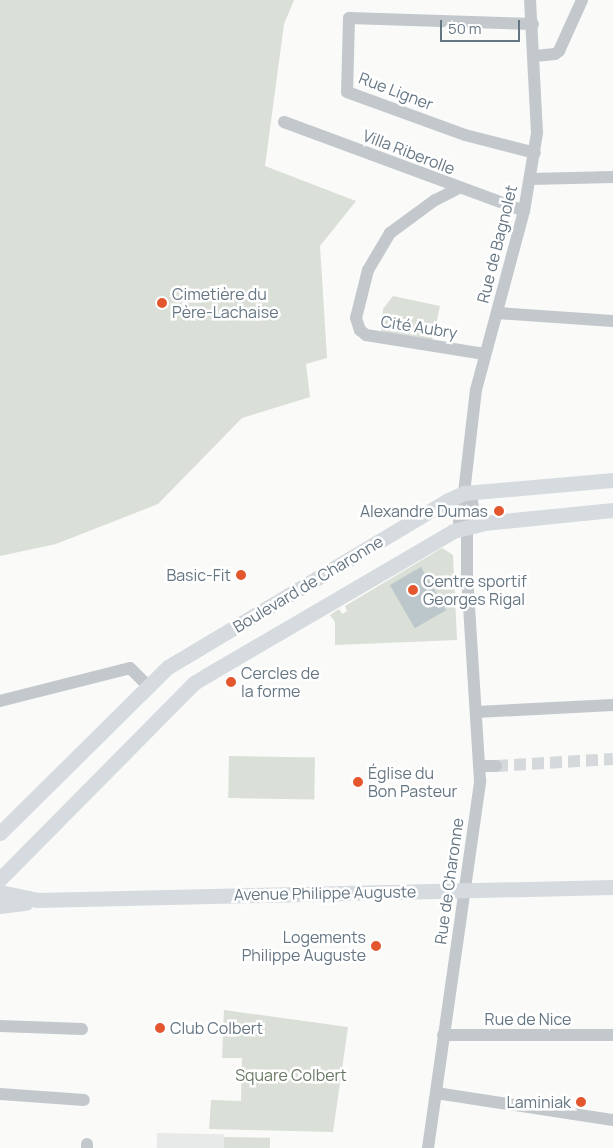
<!DOCTYPE html>
<html>
<head>
<meta charset="utf-8">
<style>
	body { margin:0 }
	#map { position:relative; width:613px; height:1148px; overflow:hidden; background:#fafaf8; font-family:Manrope,sans-serif }
	div>[style] { position:absolute }
	.built>* { inset:0; background:#e8e9e9; transform-origin:0 0 }
	.green>* { inset:0; background:#dadfd7; transform-origin:0 0 }
	.water>* { inset:0; background:#bbc7cb; transform-origin:0 0 }
	.minor-tunnel>* { height:12px; margin-top:-6px; transform-origin:0; background:repeating-linear-gradient(90deg,#d5d9db 0 12px,transparent 0 18px) }
	.minor>* { height:12px; margin:-6px; padding:0 6px; transform-origin:6px; border-radius:6px; background:#c3c8cc }
	.major>* { height:15px; margin:-7.5px; padding:0 7.5px; transform-origin:7.5px; border-radius:7.5px; background:#d6dbdf }
	.dots>* { width:14px; height:14px; translate:-50% -50%; box-sizing:border-box; border:2px solid #fff; border-radius:50% }
	span { translate:-50% -50%; white-space:nowrap; text-align:center; line-height:1.15; -webkit-text-stroke:5px #fff; paint-order:stroke }
	.street-label { font-size:16px; color:#657683 }
	.poi-label { font-size:16px; color:#657683 }
	.left { translate:0 -50%; text-align:left }
	.right { translate:-100% -50%; text-align:right }
	.park-label { font-size:16px; color:#687a64 }
	.scale { position:absolute; left:440px; top:20px; width:80px; height:22px; box-sizing:border-box; border:2px solid #657683; border-top:0; padding-left:6px; font-size:15px; line-height:18px; white-space:nowrap; color:#657683; -webkit-text-stroke:4px #fff; paint-order:stroke }
</style>
</head>
<body>
<div id="map">
	<div class="built">
		<div style="left:157px;top:1133px;width:67px;height:15px;rotate:1deg"></div>
	</div>
	<div class="green">
		<div style="clip-path:polygon(0 0,294px 0,284px 24px,265px 166px,356px 201px,320px 246px,327px 358px,306px 364px,310px 397px,242px 418px,158px 504px,56px 544px,0 556px)"></div>
		<div style="clip-path:polygon(393px 296px,440px 306px,432px 342px,381px 334px,383px 309px)"></div>
		<div style="clip-path:polygon(442px 548px,453px 555px,457px 640px,335px 645px,335px 622px,330px 615px,339px 609px,342px 614px,347px 611px,345px 606px)"></div>
		<div style="left:229px;top:756px;width:86px;height:42px;rotate:1deg"></div>
		<div style="clip-path:polygon(224px 1010px,348px 1027px,333px 1132px,209px 1129px,211px 1100px,241px 1101px,242px 1058px,222px 1058px)"></div>
		<div style="left:224px;top:1137px;width:46px;height:11px;rotate:1deg"></div>
	</div>
	<div class="water">
		<div style="left:421px;top:567px;width:50px;height:36px;rotate:60deg"></div>
	</div>
	<div class="minor-tunnel">
		<div style="left:496px;top:766px;width:117px;rotate:-3.4deg"></div>
	</div>
	<div class="minor">
		<div style="left:533px;top:24px;width:184px;rotate:-178.1deg"></div>
		<div style="left:349px;top:18px;width:74px;rotate:91.5deg"></div>
		<div style="left:347px;top:92px;width:126px;rotate:20deg"></div>
		<div style="left:465px;top:135px;width:72px;rotate:14.4deg"></div>
		<div style="left:535px;top:56px;width:20px;rotate:-6deg"></div>
		<div style="left:555px;top:54px;width:5px;rotate:-37deg"></div>
		<div style="left:559px;top:51px;width:56px;rotate:-65.7deg"></div>
		<div style="left:284px;top:122px;width:256px;rotate:20.3deg"></div>
		<div style="left:530px;top:179px;width:83px;rotate:-1.4deg"></div>
		<div style="left:459px;top:188px;width:27px;rotate:153deg"></div>
		<div style="left:435px;top:200px;width:56px;rotate:143.7deg"></div>
		<div style="left:390px;top:233px;width:43px;rotate:120.7deg"></div>
		<div style="left:368px;top:270px;width:49px;rotate:104deg"></div>
		<div style="left:356px;top:318px;width:13px;rotate:72deg"></div>
		<div style="left:360px;top:330px;width:8px;rotate:40deg"></div>
		<div style="left:366px;top:335px;width:120px;rotate:9.1deg"></div>
		<div style="left:497px;top:313px;width:116px;rotate:3.9deg"></div>
		<div style="left:467px;top:527px;width:9px;rotate:-148deg"></div>
		<div style="left:459px;top:522px;width:20px;rotate:-87deg"></div>
		<div style="left:460px;top:502px;width:10px;rotate:-66deg"></div>
		<div style="left:464px;top:493px;width:104px;rotate:-83.4deg"></div>
		<div style="left:476px;top:390px;width:185px;rotate:-75deg"></div>
		<div style="left:524px;top:211px;width:79px;rotate:-80.5deg"></div>
		<div style="left:537px;top:133px;width:133px;rotate:-93deg"></div>
		<div style="left:0;top:701px;width:134px;rotate:-14.2deg"></div>
		<div style="left:130px;top:668px;width:27px;rotate:45deg"></div>
		<div style="left:476px;top:712px;width:137px;rotate:-2.9deg"></div>
		<div style="left:479px;top:766px;width:17px"></div>
		<div style="left:0;top:1026px;width:82px;rotate:2.1deg"></div>
		<div style="left:443px;top:1035px;width:170px"></div>
		<div style="left:436px;top:1093px;width:179px;rotate:8.7deg"></div>
		<div style="left:0;top:1094px;width:84px;rotate:4.1deg"></div>
		<div style="left:87px;top:1148px;width:4px;rotate:-90deg"></div>
		<div style="left:428px;top:1148px;width:371px;rotate:-81.9deg"></div>
		<div style="left:480px;top:781px;width:205px;rotate:-93.6deg"></div>
		<div style="left:467px;top:576px;width:49px;rotate:-90deg"></div>
		<div style="left:467px;top:527px;width:10px;rotate:-53deg"></div>
		<div style="left:473px;top:519px;width:11px;rotate:-90deg"></div>
		<div style="left:473px;top:508px;width:7px;rotate:-98deg"></div>
		<div style="left:472px;top:501px;width:11px;rotate:-135deg"></div>
	</div>
	<div class="major">
		<div style="left:0;top:833px;width:236px;rotate:-44.7deg"></div>
		<div style="left:168px;top:667px;width:324px;rotate:-30.8deg"></div>
		<div style="left:446px;top:501px;width:20px;rotate:-24deg"></div>
		<div style="left:464px;top:493px;width:150px;rotate:-5deg"></div>
		<div style="left:0;top:879px;width:276px;rotate:-45.3deg"></div>
		<div style="left:194px;top:683px;width:15px;rotate:-32deg"></div>
		<div style="left:207px;top:675px;width:285px;rotate:-30.3deg"></div>
		<div style="left:453px;top:531px;width:32px;rotate:-14deg"></div>
		<div style="left:484px;top:523px;width:130px;rotate:-5.8deg"></div>
		<div style="left:0;top:892px;width:38px;rotate:12deg"></div>
		<div style="left:37px;top:900px;width:576px;rotate:-1.29deg"></div>
		<div style="left:0;top:906px;width:26px;rotate:-7deg"></div>
	</div>
	<div class="dots">
		<div style="left:162px;top:303px;background:#e4572e"></div>
		<div style="left:499px;top:511px;background:#e4572e"></div>
		<div style="left:241px;top:575px;background:#e4572e"></div>
		<div style="left:413px;top:590px;background:#e4572e"></div>
		<div style="left:231px;top:682px;background:#e4572e"></div>
		<div style="left:358px;top:782px;background:#e4572e"></div>
		<div style="left:376px;top:946px;background:#e4572e"></div>
		<div style="left:160px;top:1028px;background:#e4572e"></div>
		<div style="left:581px;top:1102px;background:#e4572e"></div>
	</div>
	<div class="street-label">
		<span style="left:396px;top:91px;rotate:21deg">Rue Ligner</span>
		<span style="left:409px;top:152px;rotate:21deg">Villa Riberolle</span>
		<span style="left:497px;top:244px;rotate:-76deg">Rue de Bagnolet</span>
		<span style="left:419px;top:327px;rotate:9deg">Cité Aubry</span>
		<span style="left:308px;top:584px;rotate:-31deg">Boulevard de Charonne</span>
		<span style="left:449px;top:881px;rotate:-82deg">Rue de Charonne</span>
		<span style="left:325px;top:893px;rotate:-1deg">Avenue Philippe Auguste</span>
		<span style="left:528px;top:1019px">Rue de Nice</span>
	</div>
	<div class="poi-label">
		<span class="left" style="left:172px;top:303px">Cimetière du<br>Père-Lachaise</span>
		<span class="right" style="left:488px;top:511px">Alexandre Dumas</span>
		<span class="right" style="left:231px;top:575px">Basic-Fit</span>
		<span class="left" style="left:423px;top:590px">Centre sportif<br>Georges Rigal</span>
		<span class="left" style="left:241px;top:682px">Cercles de<br>la forme</span>
		<span class="left" style="left:368px;top:782px">Église du<br>Bon Pasteur</span>
		<span class="right" style="left:366px;top:946px">Logements<br>Philippe Auguste</span>
		<span class="left" style="left:170px;top:1028px">Club Colbert</span>
		<span class="right" style="left:571px;top:1102px">Laminiak</span>
	</div>
	<div class="park-label">
		<span style="left:291px;top:1075px">Square Colbert</span>
	</div>
	<div class="scale">50 m</div>
</div>
</body>
</html>
